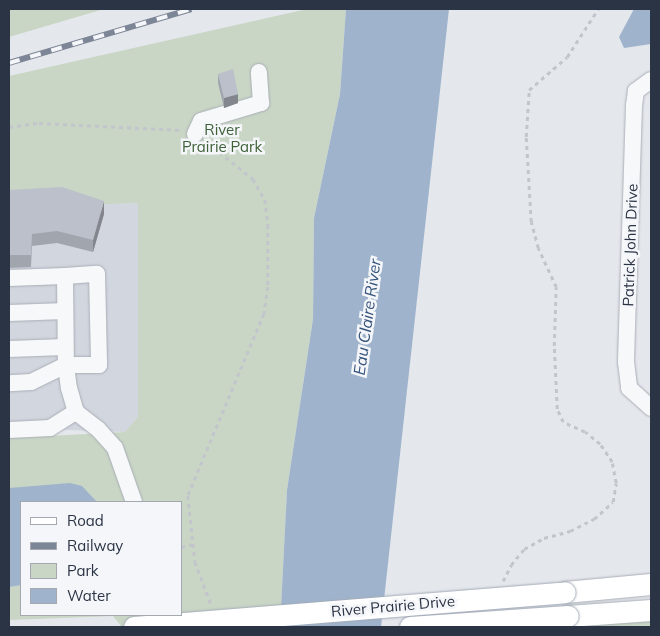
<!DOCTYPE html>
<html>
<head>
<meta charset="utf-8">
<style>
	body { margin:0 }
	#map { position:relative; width:660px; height:636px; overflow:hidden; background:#e4e7ec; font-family:Mulish,sans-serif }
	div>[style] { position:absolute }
	.built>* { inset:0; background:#d2d6de }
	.green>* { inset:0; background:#c9d6c5 }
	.water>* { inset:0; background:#9fb4cc }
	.path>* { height:2.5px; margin-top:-1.25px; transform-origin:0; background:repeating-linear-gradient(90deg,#c2c5cb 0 4px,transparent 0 8px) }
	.roads { filter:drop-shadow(0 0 1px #a9aeb7) drop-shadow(0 0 1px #a9aeb7) }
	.minor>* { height:16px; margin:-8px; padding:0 8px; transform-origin:8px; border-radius:8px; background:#f7f8fa }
	.major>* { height:21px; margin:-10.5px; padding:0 10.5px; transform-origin:10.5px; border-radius:10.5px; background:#fff }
	.rail>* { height:5.5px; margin-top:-2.75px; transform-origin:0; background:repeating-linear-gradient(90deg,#f4f6f9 0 11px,#7d8696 0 22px); box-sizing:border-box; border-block:1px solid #7d8696 }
	.bridges { filter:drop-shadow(0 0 1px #a3abb8) drop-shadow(0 0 1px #a3abb8) }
	.major-bridge>* { height:21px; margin:-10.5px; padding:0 10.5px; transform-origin:10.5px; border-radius:10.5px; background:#fff }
	.wall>* { inset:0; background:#a1a5ae }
	.shaded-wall>* { inset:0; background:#83868d }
	.building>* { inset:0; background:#bbc0ca }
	span { translate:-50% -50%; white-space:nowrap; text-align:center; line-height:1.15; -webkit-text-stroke:5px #f4f6f9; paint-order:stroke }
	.park-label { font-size:15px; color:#3f6138 }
	.street-label { font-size:15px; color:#2b3445 }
	.water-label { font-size:16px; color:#34527a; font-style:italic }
	.frame { position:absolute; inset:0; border:10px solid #2b3445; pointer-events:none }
	.legend { position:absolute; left:20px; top:501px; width:162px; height:115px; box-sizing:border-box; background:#f4f6f9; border:1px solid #a4a8b1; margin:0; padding:6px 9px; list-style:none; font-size:15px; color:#2b3445 }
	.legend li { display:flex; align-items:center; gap:10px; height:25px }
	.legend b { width:25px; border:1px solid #a4a8b1 }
</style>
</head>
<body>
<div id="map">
	<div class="built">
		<div style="clip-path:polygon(138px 203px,138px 417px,125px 432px,9px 428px,9px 208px)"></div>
	</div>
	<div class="green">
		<div style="clip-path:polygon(9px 9px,104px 9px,9px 37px)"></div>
		<div style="clip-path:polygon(evenodd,307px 9px,346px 9px,340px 94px,314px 218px,313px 319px,287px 490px,280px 627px,122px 627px,113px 616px,9px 620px,9px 438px,125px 432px,138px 417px,138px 203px,9px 208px,9px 76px,307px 9px,21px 502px,181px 502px,181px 615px,21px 615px,21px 502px)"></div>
		<div style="clip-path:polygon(651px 615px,651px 627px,436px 627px)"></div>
	</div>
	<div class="water">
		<div style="clip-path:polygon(346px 9px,449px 9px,381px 627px,280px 627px,287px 490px,313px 319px,314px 218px,340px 94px)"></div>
		<div style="clip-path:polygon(634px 9px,651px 9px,651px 44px,624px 48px,619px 37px)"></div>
		<div style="clip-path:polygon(70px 483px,82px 486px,97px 502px,21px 502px,21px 585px,9px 587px,9px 488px)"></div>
	</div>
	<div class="path">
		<div style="left:9px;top:127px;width:30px;rotate:-8deg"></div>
		<div style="left:39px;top:123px;width:143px;rotate:2.8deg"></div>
		<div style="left:207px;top:142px;width:59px;rotate:38.8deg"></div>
		<div style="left:253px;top:179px;width:24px;rotate:60deg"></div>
		<div style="left:265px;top:200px;width:25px;rotate:83deg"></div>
		<div style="left:268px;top:225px;width:62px;rotate:90deg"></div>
		<div style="left:268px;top:287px;width:27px;rotate:98deg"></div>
		<div style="left:264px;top:314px;width:197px;rotate:112.7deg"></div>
		<div style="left:188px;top:496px;width:66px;rotate:83.9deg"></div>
		<div style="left:195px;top:562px;width:45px;rotate:69.1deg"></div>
		<div style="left:181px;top:547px;width:13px;rotate:-13deg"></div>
		<div style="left:503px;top:581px;width:18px;rotate:-63deg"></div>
		<div style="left:511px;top:565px;width:21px;rotate:-51deg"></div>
		<div style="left:524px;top:549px;width:23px;rotate:-29deg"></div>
		<div style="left:544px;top:538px;width:27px;rotate:-15deg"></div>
		<div style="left:570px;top:531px;width:27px;rotate:-27deg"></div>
		<div style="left:594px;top:519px;width:25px;rotate:-42deg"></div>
		<div style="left:613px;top:502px;width:19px;rotate:-81deg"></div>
		<div style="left:616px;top:483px;width:21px;rotate:-101deg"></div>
		<div style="left:612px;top:462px;width:22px;rotate:-124deg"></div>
		<div style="left:600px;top:444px;width:19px;rotate:-141deg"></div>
		<div style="left:585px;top:432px;width:24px;rotate:-156deg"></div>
		<div style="left:563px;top:422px;width:14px;rotate:-115deg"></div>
		<div style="left:557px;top:409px;width:63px;rotate:-92.7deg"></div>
		<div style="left:554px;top:346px;width:59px;rotate:-88.1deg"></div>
		<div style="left:556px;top:287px;width:43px;rotate:-114.8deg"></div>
		<div style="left:538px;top:248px;width:27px;rotate:-105deg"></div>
		<div style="left:531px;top:222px;width:85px;rotate:-93.4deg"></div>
		<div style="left:526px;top:137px;width:47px;rotate:-86.3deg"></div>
		<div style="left:529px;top:90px;width:50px;rotate:-41deg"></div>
		<div style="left:567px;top:57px;width:57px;rotate:-57.1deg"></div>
	</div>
	<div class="roads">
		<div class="minor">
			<div style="left:651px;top:80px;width:19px;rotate:144deg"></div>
			<div style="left:636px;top:91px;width:14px;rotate:98deg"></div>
			<div style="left:634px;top:105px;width:257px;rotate:91.8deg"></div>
			<div style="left:626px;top:362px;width:26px;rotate:83deg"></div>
			<div style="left:629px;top:388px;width:30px;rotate:42deg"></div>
			<div style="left:195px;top:134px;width:14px;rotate:-65deg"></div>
			<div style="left:201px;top:121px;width:63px;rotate:-16.7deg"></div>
			<div style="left:261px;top:103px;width:31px;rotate:-94deg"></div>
			<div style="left:65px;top:276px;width:32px;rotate:-4deg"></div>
			<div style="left:97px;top:274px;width:91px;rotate:88.7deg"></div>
			<div style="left:99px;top:365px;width:33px;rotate:180deg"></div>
			<div style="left:66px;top:365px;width:23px;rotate:83deg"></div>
			<div style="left:69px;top:388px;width:25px;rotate:74deg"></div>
			<div style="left:76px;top:412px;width:28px;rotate:38deg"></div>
			<div style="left:98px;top:429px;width:25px;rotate:48deg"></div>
			<div style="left:115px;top:448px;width:57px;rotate:70.6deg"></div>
			<div style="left:9px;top:278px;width:56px;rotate:-2deg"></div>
			<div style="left:65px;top:276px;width:89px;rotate:89.4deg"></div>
			<div style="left:66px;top:365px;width:39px;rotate:154deg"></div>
			<div style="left:31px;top:382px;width:22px;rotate:177deg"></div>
			<div style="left:9px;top:313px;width:56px;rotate:-2deg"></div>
			<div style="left:9px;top:349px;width:56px;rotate:-2deg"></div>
			<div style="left:9px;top:430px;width:41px;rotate:-2.8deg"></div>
			<div style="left:50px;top:428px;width:31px;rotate:-32deg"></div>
		</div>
		<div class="major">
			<div style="left:565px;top:592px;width:86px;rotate:-5.3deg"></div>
			<div style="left:568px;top:616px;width:83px;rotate:-4.1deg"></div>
		</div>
	</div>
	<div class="rail">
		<div style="left:9px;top:63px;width:190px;rotate:-16.5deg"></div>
	</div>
	<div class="bridges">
		<div class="major-bridge">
			<div style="left:134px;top:627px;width:432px;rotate:-4.6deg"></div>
			<div style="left:410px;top:627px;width:158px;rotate:-4deg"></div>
		</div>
	</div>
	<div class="wall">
		<div style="clip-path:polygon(218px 74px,238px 103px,224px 108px,218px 83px)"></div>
		<div style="clip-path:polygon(9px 190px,104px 214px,93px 252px,57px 243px,32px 246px,31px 267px,9px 268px)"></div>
	</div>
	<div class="shaded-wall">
		<div style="clip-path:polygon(238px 94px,238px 103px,224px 108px,224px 98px)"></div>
		<div style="clip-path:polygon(104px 201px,104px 214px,93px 252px,93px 240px)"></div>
	</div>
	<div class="building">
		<div style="clip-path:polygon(233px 69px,238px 94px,224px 98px,218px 74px)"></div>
		<div style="clip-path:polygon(62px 187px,104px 201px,93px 240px,57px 231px,32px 234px,31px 255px,9px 255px,9px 190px)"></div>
	</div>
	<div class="park-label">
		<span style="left:222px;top:138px">River<br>Prairie Park</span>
	</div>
	<div class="street-label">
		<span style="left:630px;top:245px;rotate:-88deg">Patrick John Drive</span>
		<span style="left:393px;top:606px;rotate:-5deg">River Prairie Drive</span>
	</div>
	<div class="water-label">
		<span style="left:367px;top:317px;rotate:-82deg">Eau Claire River</span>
	</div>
	<div class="frame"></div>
	<ul class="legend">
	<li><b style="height:6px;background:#fff"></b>Road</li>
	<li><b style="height:6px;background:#7d8696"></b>Railway</li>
	<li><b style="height:14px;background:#c9d6c5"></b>Park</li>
	<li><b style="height:14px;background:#9fb4cc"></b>Water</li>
	</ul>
</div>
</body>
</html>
